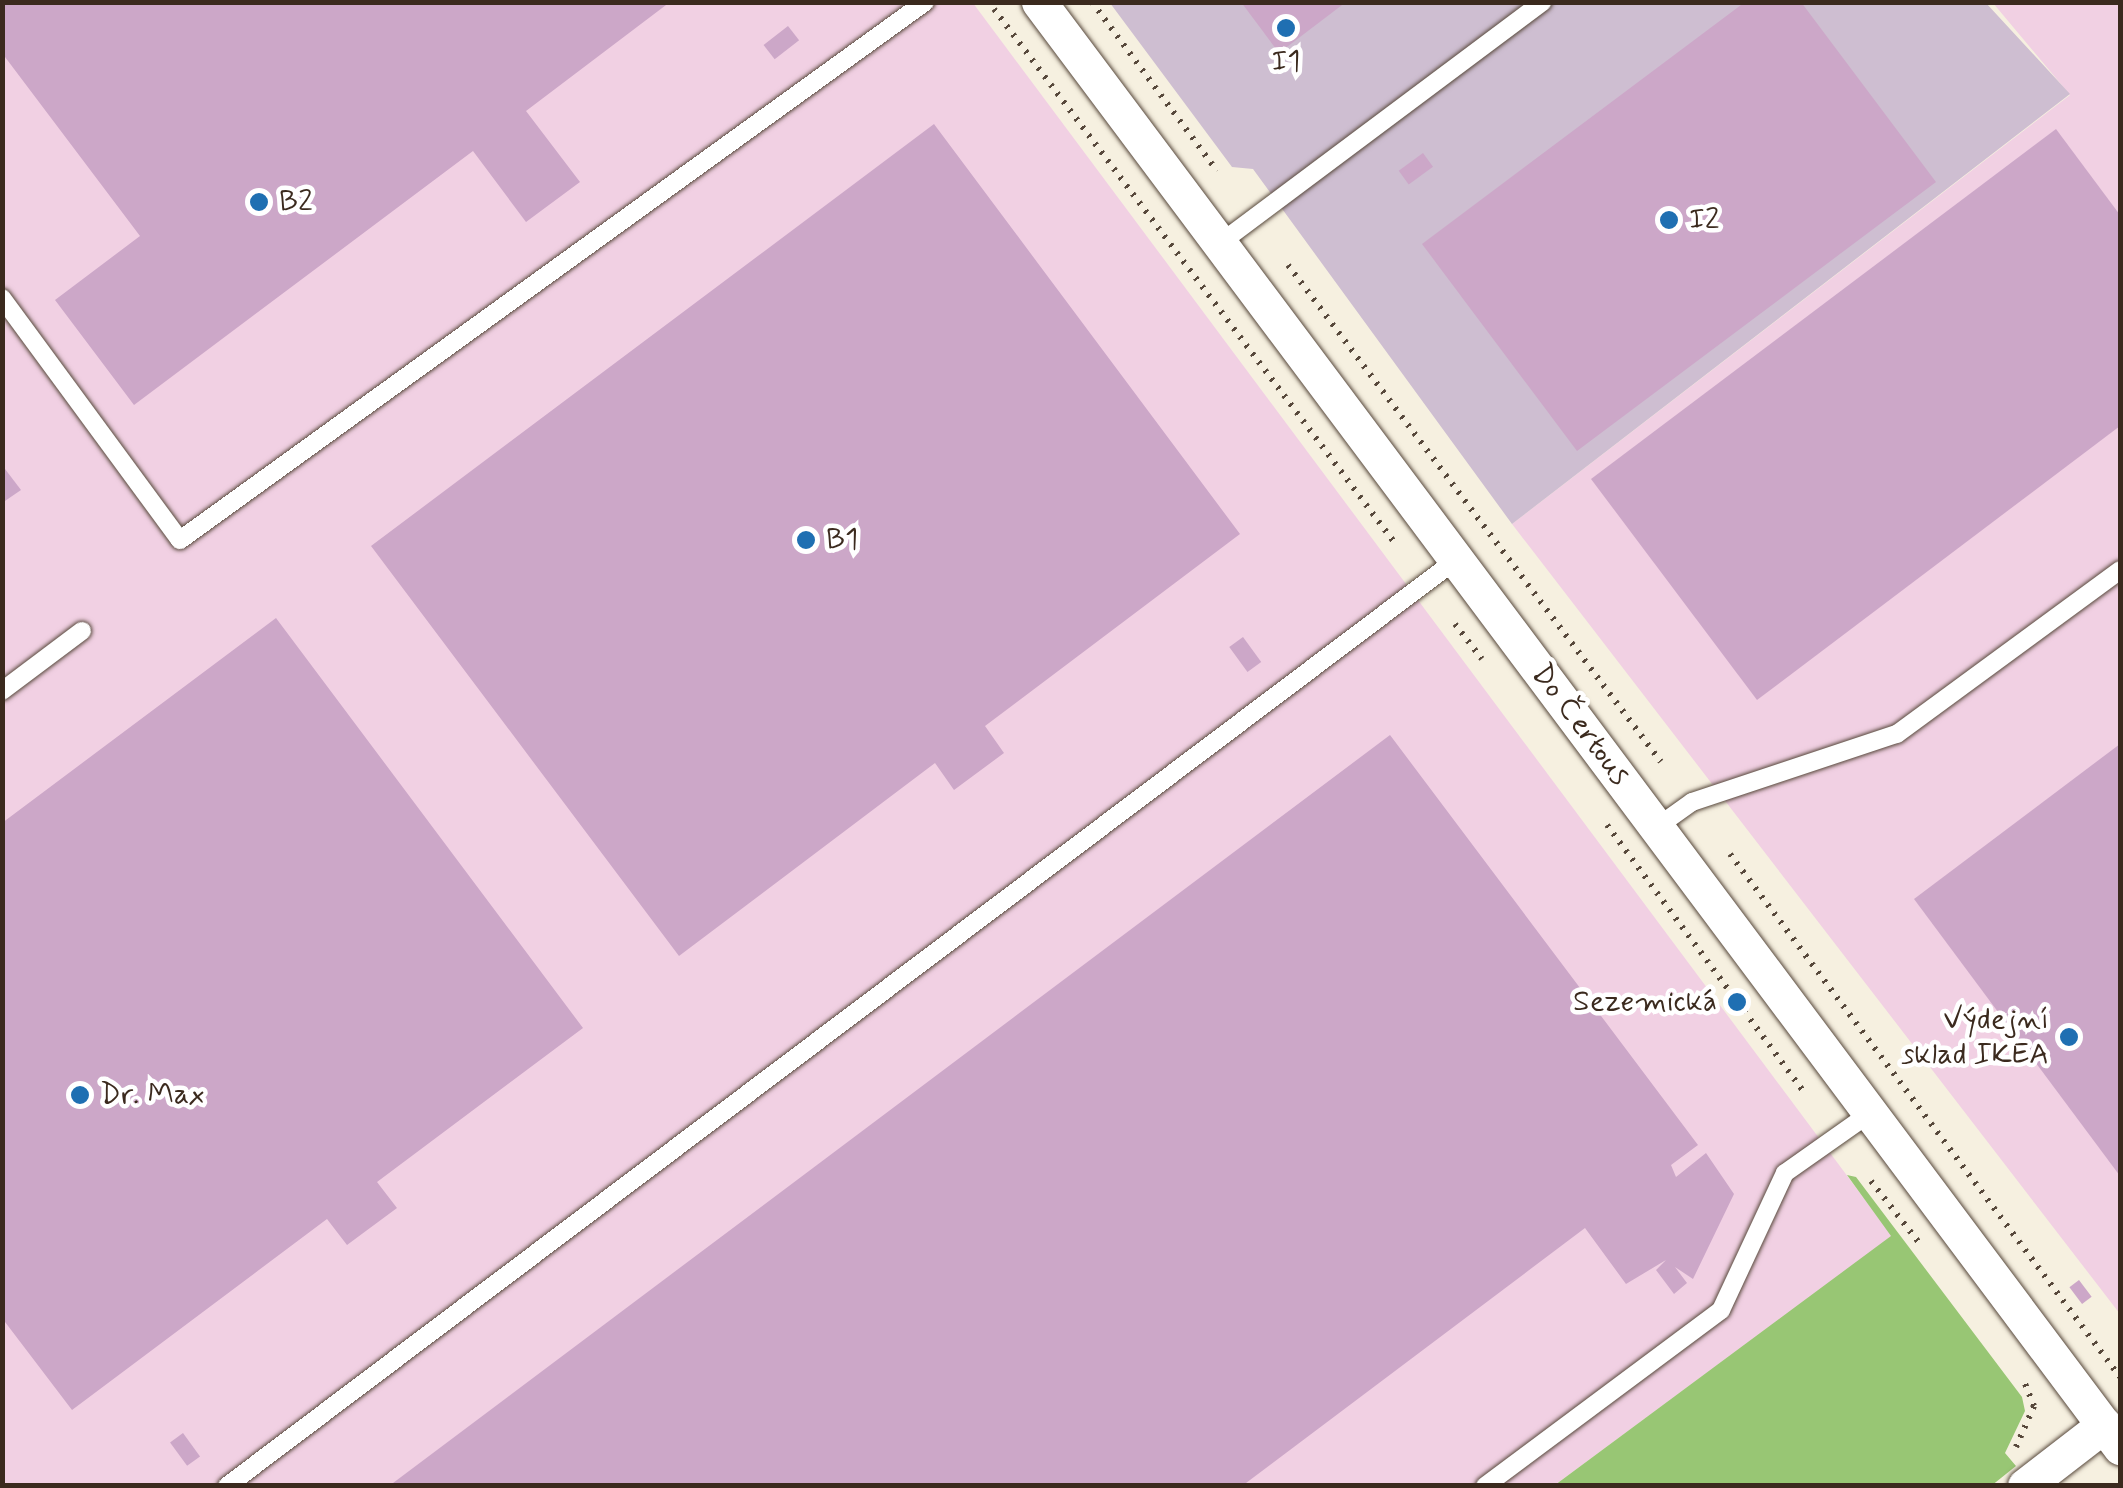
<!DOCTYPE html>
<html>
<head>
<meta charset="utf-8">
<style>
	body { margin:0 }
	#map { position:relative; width:2123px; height:1488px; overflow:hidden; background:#f6f0e0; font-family:Mynerve,sans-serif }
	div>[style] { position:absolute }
	.built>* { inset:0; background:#f1d0e3 }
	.industrial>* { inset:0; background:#cebed1 }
	.green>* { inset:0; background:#98c674 }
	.building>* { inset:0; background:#cca7c8; transform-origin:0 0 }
	.path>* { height:6px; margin-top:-3px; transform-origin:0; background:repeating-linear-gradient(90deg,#57483b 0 2.5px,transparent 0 10.5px) }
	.roads { filter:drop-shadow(0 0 2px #57483b) drop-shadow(0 0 2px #57483b) }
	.lane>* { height:18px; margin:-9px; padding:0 9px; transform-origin:9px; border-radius:9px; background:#fff }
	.street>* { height:35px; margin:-17.5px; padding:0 17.5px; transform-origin:17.5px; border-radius:17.5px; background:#fff }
	.dots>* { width:28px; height:28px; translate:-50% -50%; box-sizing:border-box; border:5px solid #fff; border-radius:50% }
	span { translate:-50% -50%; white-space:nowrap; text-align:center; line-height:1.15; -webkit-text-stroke:9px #fff; paint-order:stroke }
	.poi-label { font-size:30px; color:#3b2a1e }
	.left { translate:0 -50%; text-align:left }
	.right { translate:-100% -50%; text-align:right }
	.street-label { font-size:30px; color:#3b2a1e }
	.frame { position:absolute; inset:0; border:5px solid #3b2a1e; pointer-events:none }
</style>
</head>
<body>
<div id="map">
	<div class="built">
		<div style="clip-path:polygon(3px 3px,973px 3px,1892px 1236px,1555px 1485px,3px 1486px)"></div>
		<div style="clip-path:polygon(1993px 3px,2120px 3px,2120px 1314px,1512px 524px,2070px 95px)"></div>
	</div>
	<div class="industrial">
		<div style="clip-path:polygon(1110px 3px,1986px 3px,2070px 94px,1512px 524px,1253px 169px,1232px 167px)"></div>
	</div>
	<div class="green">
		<div style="clip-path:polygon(1847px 1175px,1856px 1177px,2022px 1397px,2025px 1411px,2005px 1453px,2016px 1466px,1991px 1486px,1555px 1485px,1891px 1236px)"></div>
	</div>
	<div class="building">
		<div style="clip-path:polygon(2px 2px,670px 2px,526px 111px,580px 182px,526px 222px,473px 151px,134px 405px,55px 300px,140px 236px,2px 53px)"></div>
		<div style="clip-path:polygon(1241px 2px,1346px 2px,1279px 53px)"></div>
		<div style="clip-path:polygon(1745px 2px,1801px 2px,1936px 182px,1577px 451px,1422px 244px)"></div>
		<div style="left:788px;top:26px;width:18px;height:31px;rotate:52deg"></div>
		<div style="clip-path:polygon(934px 124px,1240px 534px,985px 726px,1004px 753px,954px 790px,935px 763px,679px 956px,371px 546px)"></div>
		<div style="clip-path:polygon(2056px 129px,2120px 215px,2120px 426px,1757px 700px,1591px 479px)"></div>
		<div style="left:1423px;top:153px;width:17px;height:30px;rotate:54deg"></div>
		<div style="clip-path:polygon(2px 465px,21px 490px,2px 503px)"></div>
		<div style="clip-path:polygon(276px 618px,583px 1028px,377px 1182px,397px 1208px,347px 1245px,327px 1219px,72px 1410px,2px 1318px,2px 823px)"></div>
		<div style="left:1243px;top:637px;width:31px;height:17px;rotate:54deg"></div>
		<div style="clip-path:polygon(1390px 735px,1698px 1145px,1671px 1165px,1676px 1177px,1706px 1153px,1734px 1194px,1693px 1279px,1675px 1267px,1687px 1283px,1674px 1294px,1656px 1270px,1666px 1260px,1626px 1284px,1585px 1228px,1242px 1486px,389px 1486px)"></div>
		<div style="clip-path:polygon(2120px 744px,2120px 1176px,1914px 899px)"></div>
		<div style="left:2079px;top:1280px;width:21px;height:12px;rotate:53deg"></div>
		<div style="left:183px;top:1433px;width:29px;height:16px;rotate:54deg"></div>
	</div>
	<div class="path">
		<div style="left:1092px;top:2px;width:210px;rotate:53.5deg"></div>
		<div style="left:994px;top:9px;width:666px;rotate:53.11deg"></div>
		<div style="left:1288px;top:265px;width:621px;rotate:53.11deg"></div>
		<div style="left:1455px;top:624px;width:44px;rotate:52.4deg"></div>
		<div style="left:1607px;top:825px;width:334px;rotate:53.6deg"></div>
		<div style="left:1730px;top:854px;width:652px;rotate:53.29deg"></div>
		<div style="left:1871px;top:1181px;width:80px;rotate:52.1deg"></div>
		<div style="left:2016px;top:1447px;width:45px;rotate:-66.3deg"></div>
		<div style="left:2034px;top:1406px;width:27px;rotate:-112deg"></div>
	</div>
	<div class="roads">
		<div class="lane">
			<div style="left:1219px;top:244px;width:404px;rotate:-36.8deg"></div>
			<div style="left:2px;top:298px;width:300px;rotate:53.7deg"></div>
			<div style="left:180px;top:540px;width:919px;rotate:-35.83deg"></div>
			<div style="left:2px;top:691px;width:100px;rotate:-36.9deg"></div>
			<div style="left:1657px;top:827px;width:43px;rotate:-35.5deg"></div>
			<div style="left:1692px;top:802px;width:216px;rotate:-18.4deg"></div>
			<div style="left:1897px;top:734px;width:277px;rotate:-36.3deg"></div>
			<div style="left:227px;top:1486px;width:1539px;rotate:-37deg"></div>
			<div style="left:1485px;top:1486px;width:294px;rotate:-36.7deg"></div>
			<div style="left:1721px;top:1310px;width:151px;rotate:-65deg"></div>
			<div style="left:1785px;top:1173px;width:104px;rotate:-35.2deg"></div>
		</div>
		<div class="street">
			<div style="left:1039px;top:2px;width:1805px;rotate:53.2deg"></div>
			<div style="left:2025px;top:1486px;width:100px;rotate:-37.7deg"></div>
		</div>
	</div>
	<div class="dots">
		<div style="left:1286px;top:28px;background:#1f6fb2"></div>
		<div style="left:259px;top:202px;background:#1f6fb2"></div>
		<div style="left:1669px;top:220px;background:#1f6fb2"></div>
		<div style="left:806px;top:540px;background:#1f6fb2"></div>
		<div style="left:1737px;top:1002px;background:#1f6fb2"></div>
		<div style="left:2069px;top:1037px;background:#1f6fb2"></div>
		<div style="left:80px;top:1095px;background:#1f6fb2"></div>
	</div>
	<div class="poi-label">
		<span style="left:1286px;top:62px">I1</span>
		<span class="left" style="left:279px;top:202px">B2</span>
		<span class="left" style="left:1689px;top:220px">I2</span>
		<span class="left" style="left:826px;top:540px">B1</span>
		<span class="right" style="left:1717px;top:1002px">Sezemická</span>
		<span class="right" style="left:2049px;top:1037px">Výdejní<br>sklad IKEA</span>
		<span class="left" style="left:100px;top:1095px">Dr. Max</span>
	</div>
	<div class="street-label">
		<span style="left:1580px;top:725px;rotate:53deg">Do Čertous</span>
	</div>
	<div class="frame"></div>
</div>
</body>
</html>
